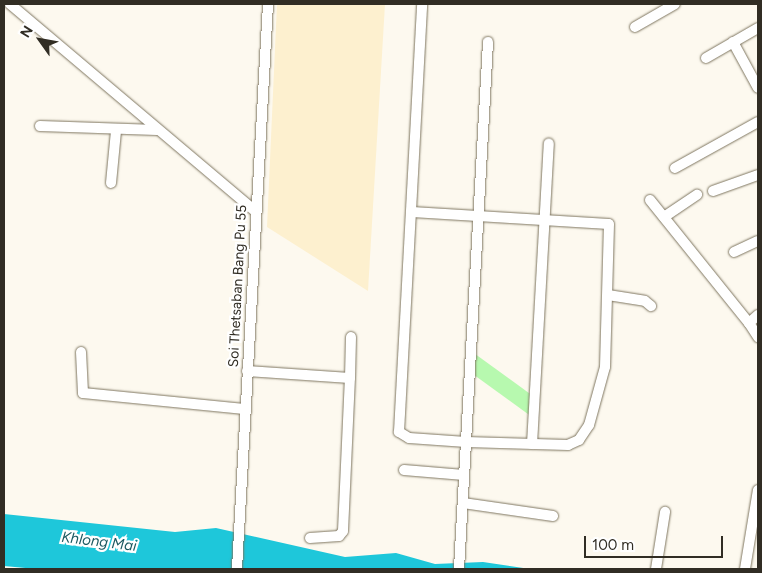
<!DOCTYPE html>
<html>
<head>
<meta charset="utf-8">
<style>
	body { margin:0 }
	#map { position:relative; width:762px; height:573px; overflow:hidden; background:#fdf9ef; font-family:Figtree,sans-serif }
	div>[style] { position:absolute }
	.built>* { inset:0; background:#fdf0cf }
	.green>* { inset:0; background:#b7f9af }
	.water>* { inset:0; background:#1ec7da }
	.roads { filter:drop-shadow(0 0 1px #7f7660) drop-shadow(0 0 1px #7f7660) }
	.minor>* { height:10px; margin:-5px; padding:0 5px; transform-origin:5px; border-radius:5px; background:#fff }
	span { translate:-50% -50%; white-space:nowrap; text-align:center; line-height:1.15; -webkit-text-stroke:4.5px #fff; paint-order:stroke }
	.street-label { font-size:14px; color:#312d24 }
	.water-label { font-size:15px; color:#1c5961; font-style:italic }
	.frame { position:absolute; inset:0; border:5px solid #312d24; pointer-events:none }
	.north { position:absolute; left:15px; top:15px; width:50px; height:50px; -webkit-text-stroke:4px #fff; paint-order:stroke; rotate:302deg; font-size:14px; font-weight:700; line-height:20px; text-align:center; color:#312d24 }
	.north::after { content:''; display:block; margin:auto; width:18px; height:22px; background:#312d24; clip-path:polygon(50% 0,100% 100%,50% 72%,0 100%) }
	.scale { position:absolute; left:584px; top:536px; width:139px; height:22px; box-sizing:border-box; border:2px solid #312d24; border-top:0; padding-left:6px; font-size:15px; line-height:18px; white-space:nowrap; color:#312d24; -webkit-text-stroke:4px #fff; paint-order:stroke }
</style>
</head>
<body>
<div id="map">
	<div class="built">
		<div style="clip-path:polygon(277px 4px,385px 4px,368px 291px,267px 227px)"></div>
	</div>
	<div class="green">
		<div style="clip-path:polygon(471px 351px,533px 396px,532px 417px,470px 372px)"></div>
	</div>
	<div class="water">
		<div style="clip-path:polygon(4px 514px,175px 532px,216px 528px,345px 557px,396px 553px,435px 564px,483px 562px,530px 569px,36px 569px,4px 566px)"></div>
	</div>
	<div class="roads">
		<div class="minor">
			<div style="left:10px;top:4px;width:321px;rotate:40.2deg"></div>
			<div style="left:635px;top:27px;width:46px;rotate:-29.9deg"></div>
			<div style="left:733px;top:42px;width:52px;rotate:61.5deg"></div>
			<div style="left:706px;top:58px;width:60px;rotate:-30deg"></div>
			<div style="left:40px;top:126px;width:117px;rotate:2deg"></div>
			<div style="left:675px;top:168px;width:95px;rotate:-29deg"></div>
			<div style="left:111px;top:183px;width:52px;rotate:-84.5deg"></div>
			<div style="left:713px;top:191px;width:48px;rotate:-19.6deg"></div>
			<div style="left:650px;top:200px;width:158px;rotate:51.2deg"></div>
			<div style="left:749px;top:323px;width:12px;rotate:-42deg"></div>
			<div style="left:412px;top:212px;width:197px;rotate:3.5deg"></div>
			<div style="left:609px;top:224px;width:143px;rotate:91.6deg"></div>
			<div style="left:605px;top:367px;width:60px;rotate:105.4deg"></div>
			<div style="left:589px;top:425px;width:18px;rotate:124deg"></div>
			<div style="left:579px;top:440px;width:12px;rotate:156deg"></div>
			<div style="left:568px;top:445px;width:102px;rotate:-178.3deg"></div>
			<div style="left:466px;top:442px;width:57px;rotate:-176deg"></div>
			<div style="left:409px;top:438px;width:12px;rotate:-149deg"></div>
			<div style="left:399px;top:432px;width:429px;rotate:-86.9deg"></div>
			<div style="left:664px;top:217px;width:40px;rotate:-34deg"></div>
			<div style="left:734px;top:252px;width:26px;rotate:-25deg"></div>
			<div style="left:608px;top:295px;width:37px;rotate:9deg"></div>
			<div style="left:645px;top:301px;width:8px;rotate:40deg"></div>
			<div style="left:749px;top:323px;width:17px;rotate:57deg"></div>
			<div style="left:81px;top:352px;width:41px;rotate:87.2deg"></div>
			<div style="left:83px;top:393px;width:162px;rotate:5.7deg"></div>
			<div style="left:247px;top:371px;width:103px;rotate:3.9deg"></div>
			<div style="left:350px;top:378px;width:41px;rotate:-88.6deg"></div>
			<div style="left:532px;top:444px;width:301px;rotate:-86.8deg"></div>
			<div style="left:404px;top:470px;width:60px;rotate:4.8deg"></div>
			<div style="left:463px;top:503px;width:91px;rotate:8.2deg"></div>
			<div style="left:310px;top:538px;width:29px;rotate:-4deg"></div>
			<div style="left:339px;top:536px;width:6px;rotate:-51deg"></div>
			<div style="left:343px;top:531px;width:153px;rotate:-87.4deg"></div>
			<div style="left:237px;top:569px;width:566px;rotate:-86.86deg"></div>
			<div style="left:459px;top:569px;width:528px;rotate:-86.85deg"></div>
			<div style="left:656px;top:569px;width:58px;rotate:-81deg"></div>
			<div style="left:745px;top:569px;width:80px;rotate:-80.7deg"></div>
		</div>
	</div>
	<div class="street-label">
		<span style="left:238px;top:286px;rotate:-87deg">Soi Thetsaban Bang Pu 55</span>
	</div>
	<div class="water-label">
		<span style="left:99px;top:542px;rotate:7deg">Khlong Mai</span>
	</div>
	<div class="frame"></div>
	<div class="north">N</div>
	<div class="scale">100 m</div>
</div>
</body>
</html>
